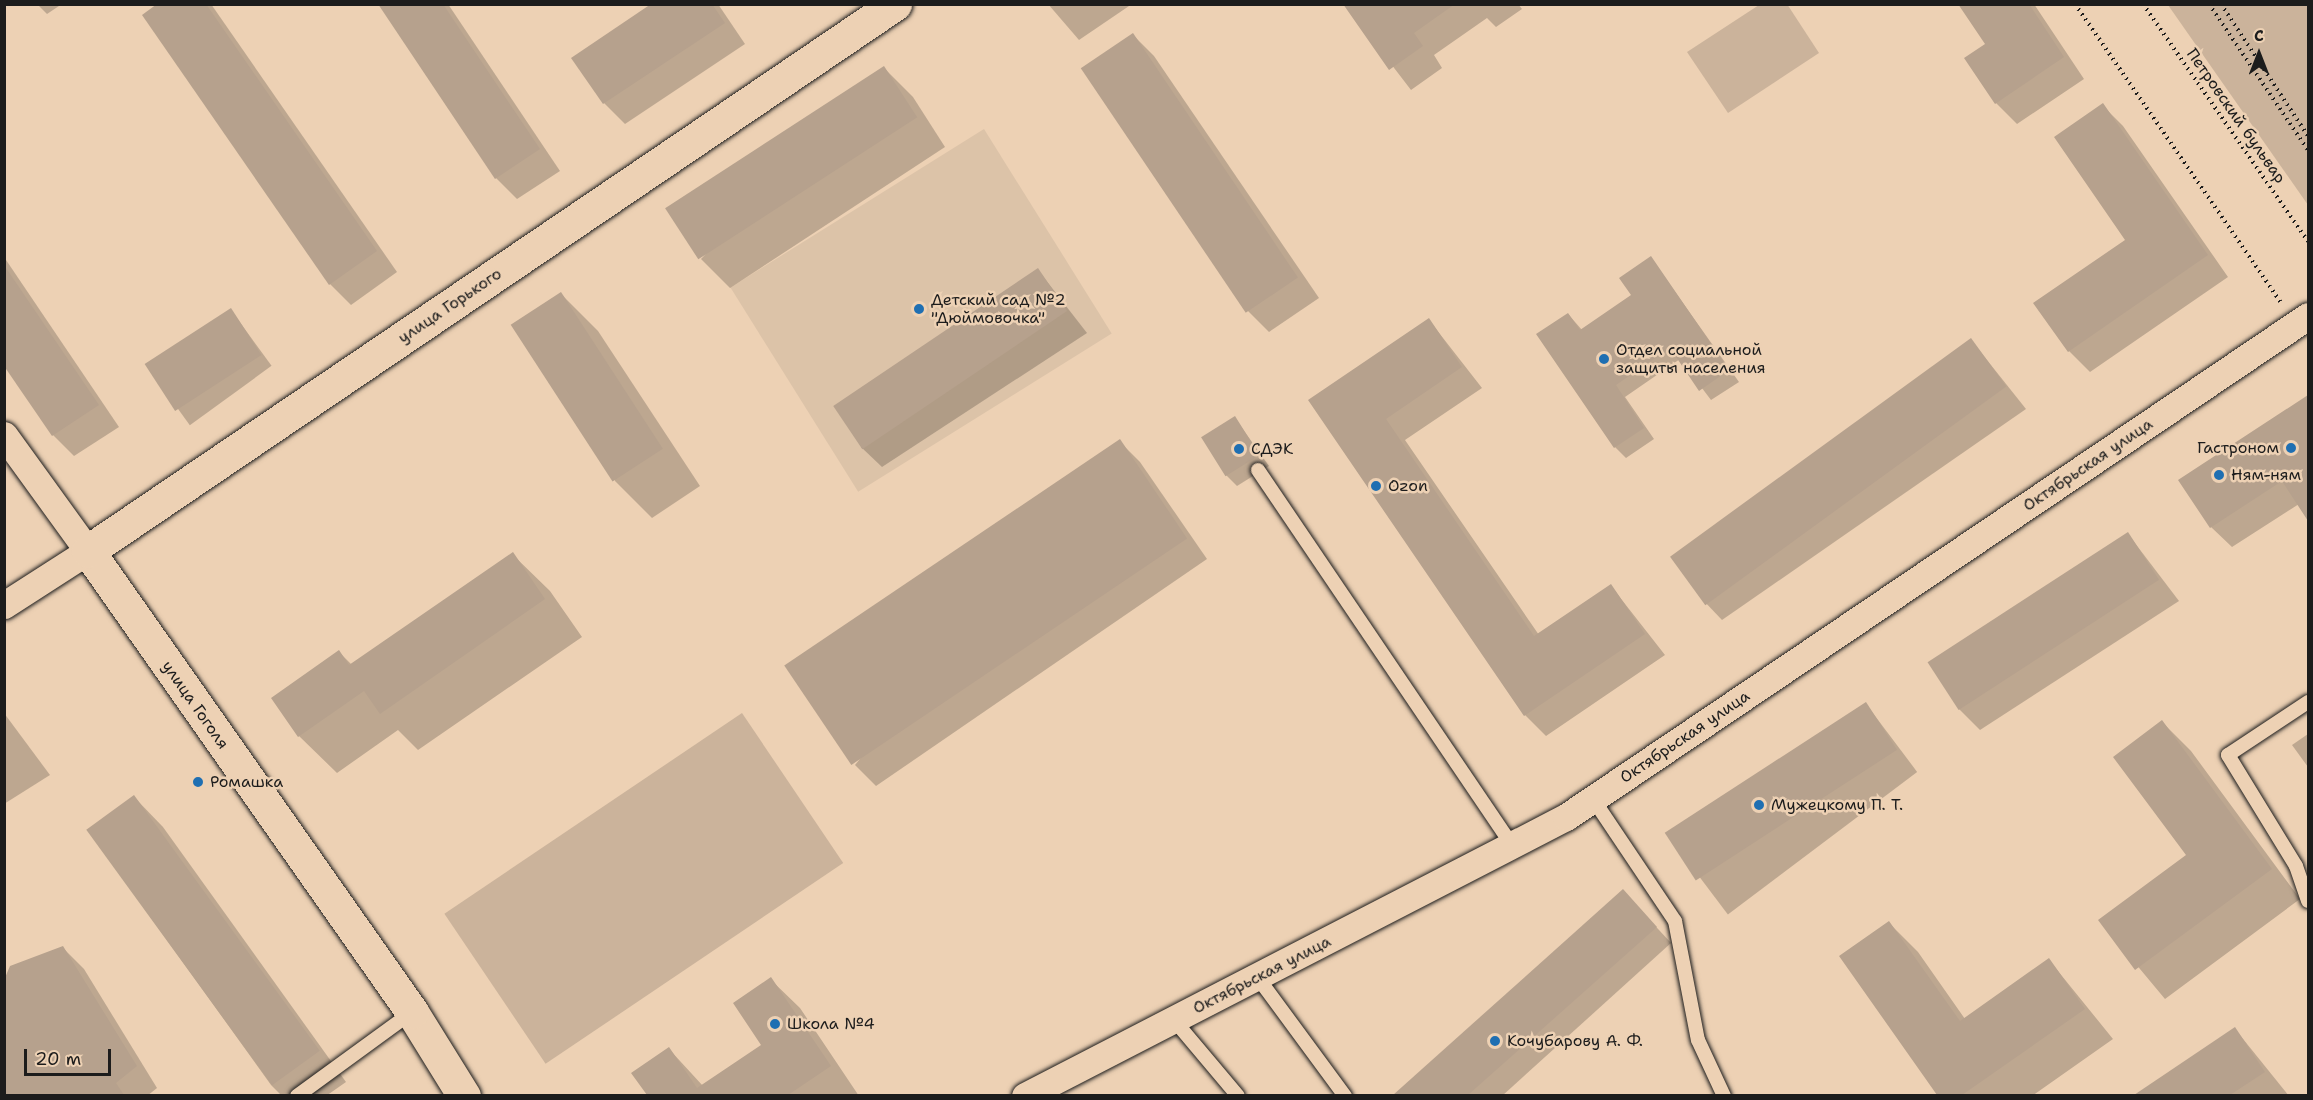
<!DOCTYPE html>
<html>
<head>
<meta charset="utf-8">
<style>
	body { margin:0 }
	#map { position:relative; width:2313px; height:1100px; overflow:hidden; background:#edd1b4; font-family:"Shantell Sans",sans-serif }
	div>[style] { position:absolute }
	.built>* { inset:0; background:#dcc3a8; transform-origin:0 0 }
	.green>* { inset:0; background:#cbb39b; transform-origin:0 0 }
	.shadow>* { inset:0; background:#0003; transform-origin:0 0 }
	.building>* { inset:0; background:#b6a18d; transform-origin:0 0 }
	.path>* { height:4px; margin-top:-2px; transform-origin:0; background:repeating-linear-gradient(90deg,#1c1c1c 0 1.5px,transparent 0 6px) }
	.roads { filter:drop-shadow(0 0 2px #1c1c1c) drop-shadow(0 0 2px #1c1c1c) }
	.service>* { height:14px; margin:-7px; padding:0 7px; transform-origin:7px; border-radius:7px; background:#edd1b4 }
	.minor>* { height:27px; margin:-13.5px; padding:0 13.5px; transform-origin:13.5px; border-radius:13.5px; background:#edd1b4 }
	.tertiary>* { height:33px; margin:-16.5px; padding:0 16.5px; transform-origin:16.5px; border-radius:16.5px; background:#edd1b4 }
	.dots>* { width:16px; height:16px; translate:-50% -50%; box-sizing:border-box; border:3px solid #edd1b4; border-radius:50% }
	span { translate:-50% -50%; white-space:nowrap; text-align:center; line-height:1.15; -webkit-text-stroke:5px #edd1b4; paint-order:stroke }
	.street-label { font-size:16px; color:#1c1c1c }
	.poi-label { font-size:16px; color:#1c1c1c }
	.left { translate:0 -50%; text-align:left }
	.right { translate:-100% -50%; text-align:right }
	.frame { position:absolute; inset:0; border:6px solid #1c1c1c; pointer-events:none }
	.north { position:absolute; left:2229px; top:24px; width:60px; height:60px; -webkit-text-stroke:4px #edd1b4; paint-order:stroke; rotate:0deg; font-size:16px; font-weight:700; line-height:24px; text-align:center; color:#1c1c1c }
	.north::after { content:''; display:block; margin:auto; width:21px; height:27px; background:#1c1c1c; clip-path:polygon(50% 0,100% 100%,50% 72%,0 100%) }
	.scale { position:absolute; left:24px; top:1049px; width:87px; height:27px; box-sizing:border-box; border:3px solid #1c1c1c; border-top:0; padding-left:8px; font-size:18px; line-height:21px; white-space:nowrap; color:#1c1c1c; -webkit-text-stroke:4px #edd1b4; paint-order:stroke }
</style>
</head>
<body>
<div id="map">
	<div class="built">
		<div style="left:984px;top:129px;width:241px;height:299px;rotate:58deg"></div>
	</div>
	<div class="green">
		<div style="clip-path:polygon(1787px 4px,1819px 53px,1728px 113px,1687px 52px,1759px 5px)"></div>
		<div style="clip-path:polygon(2168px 5px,2308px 5px,2308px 205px)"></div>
		<div style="left:742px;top:713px;width:181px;height:359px;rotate:56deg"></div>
	</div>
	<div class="shadow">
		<div style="clip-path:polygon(37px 4px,62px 4px,47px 14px)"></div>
		<div style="clip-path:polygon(160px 4px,211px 4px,397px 272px,351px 305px,330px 284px)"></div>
		<div style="clip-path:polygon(380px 4px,448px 4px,560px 171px,517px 199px,496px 178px)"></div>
		<div style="clip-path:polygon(654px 4px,718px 4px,745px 44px,625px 124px,604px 103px)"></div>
		<div style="clip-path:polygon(1048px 4px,1132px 4px,1079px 40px)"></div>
		<div style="clip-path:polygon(1345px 4px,1518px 4px,1522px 9px,1496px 27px,1487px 18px,1434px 55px,1442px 68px,1411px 90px)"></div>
		<div style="clip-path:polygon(1960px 4px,2034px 4px,2084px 79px,2017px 124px,1996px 103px,1987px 44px)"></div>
		<div style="clip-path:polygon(1133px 35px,1154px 56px,1319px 298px,1269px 332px,1248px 311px)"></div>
		<div style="clip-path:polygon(884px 68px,913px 97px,945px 147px,730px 288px,701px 259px)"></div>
		<div style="clip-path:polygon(2102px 105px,2123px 126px,2228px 277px,2090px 372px,2069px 351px,2127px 240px)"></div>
		<div style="clip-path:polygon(4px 257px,119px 427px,74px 456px,53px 435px,4px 363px)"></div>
		<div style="clip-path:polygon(1651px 258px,1739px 382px,1711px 400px,1680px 359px,1625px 397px,1654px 439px,1626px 458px,1615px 447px,1568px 314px,1582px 330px,1633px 296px)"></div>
		<div style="clip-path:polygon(1038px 270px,1087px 333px,882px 467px,861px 447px)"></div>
		<div style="clip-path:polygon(561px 294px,598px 331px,700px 486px,652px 518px,615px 481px)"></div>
		<div style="left:231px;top:310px;width:69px;height:101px;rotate:54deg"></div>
		<div style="clip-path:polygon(1429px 320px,1482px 388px,1405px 440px,1539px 635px,1611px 586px,1665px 655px,1546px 736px,1525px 715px,1310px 401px)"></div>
		<div style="clip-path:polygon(1971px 340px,2026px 409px,1722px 620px,1702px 599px)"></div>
		<div style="clip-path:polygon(2302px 401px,2308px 407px,2308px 519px,2299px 504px,2232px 547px,2211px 527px)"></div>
		<div style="clip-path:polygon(1235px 418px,1269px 466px,1237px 486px,1226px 475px)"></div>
		<div style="clip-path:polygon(1119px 441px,1140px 462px,1207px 559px,876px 786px,855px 765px)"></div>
		<div style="clip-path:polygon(2128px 534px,2179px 601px,1980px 730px,1959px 709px)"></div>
		<div style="clip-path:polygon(512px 554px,550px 591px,582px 637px,418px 750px,398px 730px,337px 773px,299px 736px,339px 652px,352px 665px)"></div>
		<div style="left:1866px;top:704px;width:85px;height:237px;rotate:53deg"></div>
		<div style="clip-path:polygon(4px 713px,50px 775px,4px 804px)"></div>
		<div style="clip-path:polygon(2162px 722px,2191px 751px,2300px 899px,2165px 999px,2100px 921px,2188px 856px)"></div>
		<div style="clip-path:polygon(2308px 734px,2308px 767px,2292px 745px)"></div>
		<div style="clip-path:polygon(134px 797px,163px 827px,346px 1082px,326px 1096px,282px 1096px,271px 1085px,88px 830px)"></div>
		<div style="clip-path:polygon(1623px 891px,1671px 943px,1502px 1096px,1395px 1095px)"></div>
		<div style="clip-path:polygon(1889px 923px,1918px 952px,1965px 1019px,2049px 960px,2113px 1039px,2032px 1096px,1939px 1096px,1841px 956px)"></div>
		<div style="clip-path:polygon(63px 948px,84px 969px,157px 1088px,147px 1096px,4px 1096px,4px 984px)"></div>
		<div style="clip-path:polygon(770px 979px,800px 1008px,859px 1096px,649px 1096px,633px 1073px,669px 1049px,703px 1086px,763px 1045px)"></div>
		<div style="clip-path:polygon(2235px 1029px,2289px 1096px,2136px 1096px)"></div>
	</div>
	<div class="building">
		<div style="clip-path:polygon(157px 4px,206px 4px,377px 251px,329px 285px,142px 15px)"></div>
		<div style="clip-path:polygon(378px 4px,443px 4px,540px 149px,495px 179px)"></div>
		<div style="clip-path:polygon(651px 4px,712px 4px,725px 23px,603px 104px,571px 58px)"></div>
		<div style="clip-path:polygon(1343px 4px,1455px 4px,1414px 33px,1423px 46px,1389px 70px)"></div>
		<div style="clip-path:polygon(1958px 4px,2029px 4px,2064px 57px,1995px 104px,1964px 58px,1985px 44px)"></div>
		<div style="left:1133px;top:33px;width:295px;height:63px;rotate:56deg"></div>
		<div style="left:884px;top:66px;width:61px;height:261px;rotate:57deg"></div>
		<div style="clip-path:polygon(2103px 103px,2208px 255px,2068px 352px,2033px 303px,2125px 240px,2054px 137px)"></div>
		<div style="clip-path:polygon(1651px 256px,1729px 370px,1699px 391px,1670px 348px,1616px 385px,1644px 428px,1614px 448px,1536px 334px,1568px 313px,1580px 330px,1631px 295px,1619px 278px)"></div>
		<div style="clip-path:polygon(4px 265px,99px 405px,52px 436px,4px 366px)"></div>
		<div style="left:1038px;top:268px;width:52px;height:247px;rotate:56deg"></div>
		<div style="left:561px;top:292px;width:187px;height:60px;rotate:57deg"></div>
		<div style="left:231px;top:308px;width:56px;height:103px;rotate:57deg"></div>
		<div style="clip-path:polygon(1429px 318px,1462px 367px,1386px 419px,1534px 636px,1611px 584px,1645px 634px,1524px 716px,1308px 400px)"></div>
		<div style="left:1971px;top:338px;width:60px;height:372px;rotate:54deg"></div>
		<div style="clip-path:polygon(2308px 395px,2308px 521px,2282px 481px,2210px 528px,2178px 480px)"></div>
		<div style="left:1235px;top:416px;width:46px;height:40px;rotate:58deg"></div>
		<div style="left:1120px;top:439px;width:120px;height:405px;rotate:56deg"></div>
		<div style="left:2128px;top:532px;width:57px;height:239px;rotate:57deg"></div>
		<div style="clip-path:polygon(513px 552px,545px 599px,380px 714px,364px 691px,298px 737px,271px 698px,339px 650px,349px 665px)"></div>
		<div style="left:1866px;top:702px;width:57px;height:240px;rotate:57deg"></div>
		<div style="clip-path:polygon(2162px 720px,2272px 869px,2135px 970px,2098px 920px,2186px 855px,2113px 757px)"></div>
		<div style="left:134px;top:795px;width:316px;height:59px;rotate:54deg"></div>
		<div style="clip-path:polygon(1623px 889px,1657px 927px,1468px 1095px,1393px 1095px)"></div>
		<div style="clip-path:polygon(1889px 921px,1960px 1021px,2049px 958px,2085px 1009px,1962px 1095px,1937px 1095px,1839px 956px)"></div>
		<div style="clip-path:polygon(63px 946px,137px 1066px,116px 1083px,124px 1095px,4px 1095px,4px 980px,10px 966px)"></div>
		<div style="clip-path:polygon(771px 977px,831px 1066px,788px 1095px,647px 1095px,631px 1073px,669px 1047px,697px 1088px,761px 1045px,733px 1003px)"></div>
		<div style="clip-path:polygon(2235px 1027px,2265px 1072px,2230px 1095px,2134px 1095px)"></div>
	</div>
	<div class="path">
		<div style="left:2075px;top:4px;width:363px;rotate:55.4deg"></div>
		<div style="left:2143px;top:4px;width:289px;rotate:55.2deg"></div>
		<div style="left:2209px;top:4px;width:176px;rotate:55.9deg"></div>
		<div style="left:2221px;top:4px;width:158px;rotate:56.6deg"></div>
	</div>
	<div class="roads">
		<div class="service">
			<div style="left:1258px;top:470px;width:453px;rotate:55.9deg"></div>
			<div style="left:2308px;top:702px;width:96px;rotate:146.5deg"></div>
			<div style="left:2228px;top:755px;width:130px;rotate:58.5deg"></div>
			<div style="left:2296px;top:866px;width:37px;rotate:71deg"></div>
			<div style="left:1593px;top:799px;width:147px;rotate:56.1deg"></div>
			<div style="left:1675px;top:921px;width:121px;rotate:79.1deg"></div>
			<div style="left:1698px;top:1040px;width:62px;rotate:65.1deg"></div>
			<div style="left:1258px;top:978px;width:147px;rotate:53.6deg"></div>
			<div style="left:1174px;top:1020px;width:99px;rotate:49.9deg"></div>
			<div style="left:297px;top:1096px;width:142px;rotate:-36.1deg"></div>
		</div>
		<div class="minor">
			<div style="left:4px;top:435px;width:143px;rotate:54.1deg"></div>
			<div style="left:88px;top:551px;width:100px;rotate:147.3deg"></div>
			<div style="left:1025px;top:1096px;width:609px;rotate:-27.28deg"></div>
			<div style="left:1566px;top:817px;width:895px;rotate:-34.03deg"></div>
		</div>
		<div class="tertiary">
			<div style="left:464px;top:1096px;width:99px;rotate:-121.8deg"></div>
			<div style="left:412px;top:1012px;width:563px;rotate:-125.1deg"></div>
			<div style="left:88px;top:551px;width:975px;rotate:-34.13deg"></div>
		</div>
	</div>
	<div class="dots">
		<div style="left:919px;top:309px;background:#1f6fb2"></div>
		<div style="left:1604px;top:359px;background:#1f6fb2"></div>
		<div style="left:2291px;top:448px;background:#1f6fb2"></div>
		<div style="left:1239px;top:449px;background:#1f6fb2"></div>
		<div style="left:2219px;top:475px;background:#1f6fb2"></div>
		<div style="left:1376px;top:486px;background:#1f6fb2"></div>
		<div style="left:198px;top:782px;background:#1f6fb2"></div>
		<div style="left:1759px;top:805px;background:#1f6fb2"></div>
		<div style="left:775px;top:1024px;background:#1f6fb2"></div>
		<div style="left:1495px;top:1041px;background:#1f6fb2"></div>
	</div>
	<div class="street-label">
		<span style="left:2236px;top:116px;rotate:55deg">Петровский бульвар</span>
		<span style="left:450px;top:306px;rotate:-34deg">улица Горького</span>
		<span style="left:2088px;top:465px;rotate:-34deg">Октябрьская улица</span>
		<span style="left:195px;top:705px;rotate:55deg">улица Гоголя</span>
		<span style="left:1685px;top:737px;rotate:-34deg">Октябрьская улица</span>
		<span style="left:1262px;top:975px;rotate:-27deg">Октябрьская улица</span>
	</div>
	<div class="poi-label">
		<span class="left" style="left:931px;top:309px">Детский сад №2<br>"Дюймовочка"</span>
		<span class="left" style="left:1616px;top:359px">Отдел социальной<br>защиты населения</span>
		<span class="right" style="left:2279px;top:448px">Гастроном</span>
		<span class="left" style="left:1251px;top:449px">СДЭК</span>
		<span class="left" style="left:2231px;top:475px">Ням-ням</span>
		<span class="left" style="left:1388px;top:486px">Ozon</span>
		<span class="left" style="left:210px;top:782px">Ромашка</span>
		<span class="left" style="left:1771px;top:805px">Мужецкому П. Т.</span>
		<span class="left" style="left:787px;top:1024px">Школа №4</span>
		<span class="left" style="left:1507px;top:1041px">Кочубарову А. Ф.</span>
	</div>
	<div class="frame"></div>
	<div class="north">С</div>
	<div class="scale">20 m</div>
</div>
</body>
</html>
